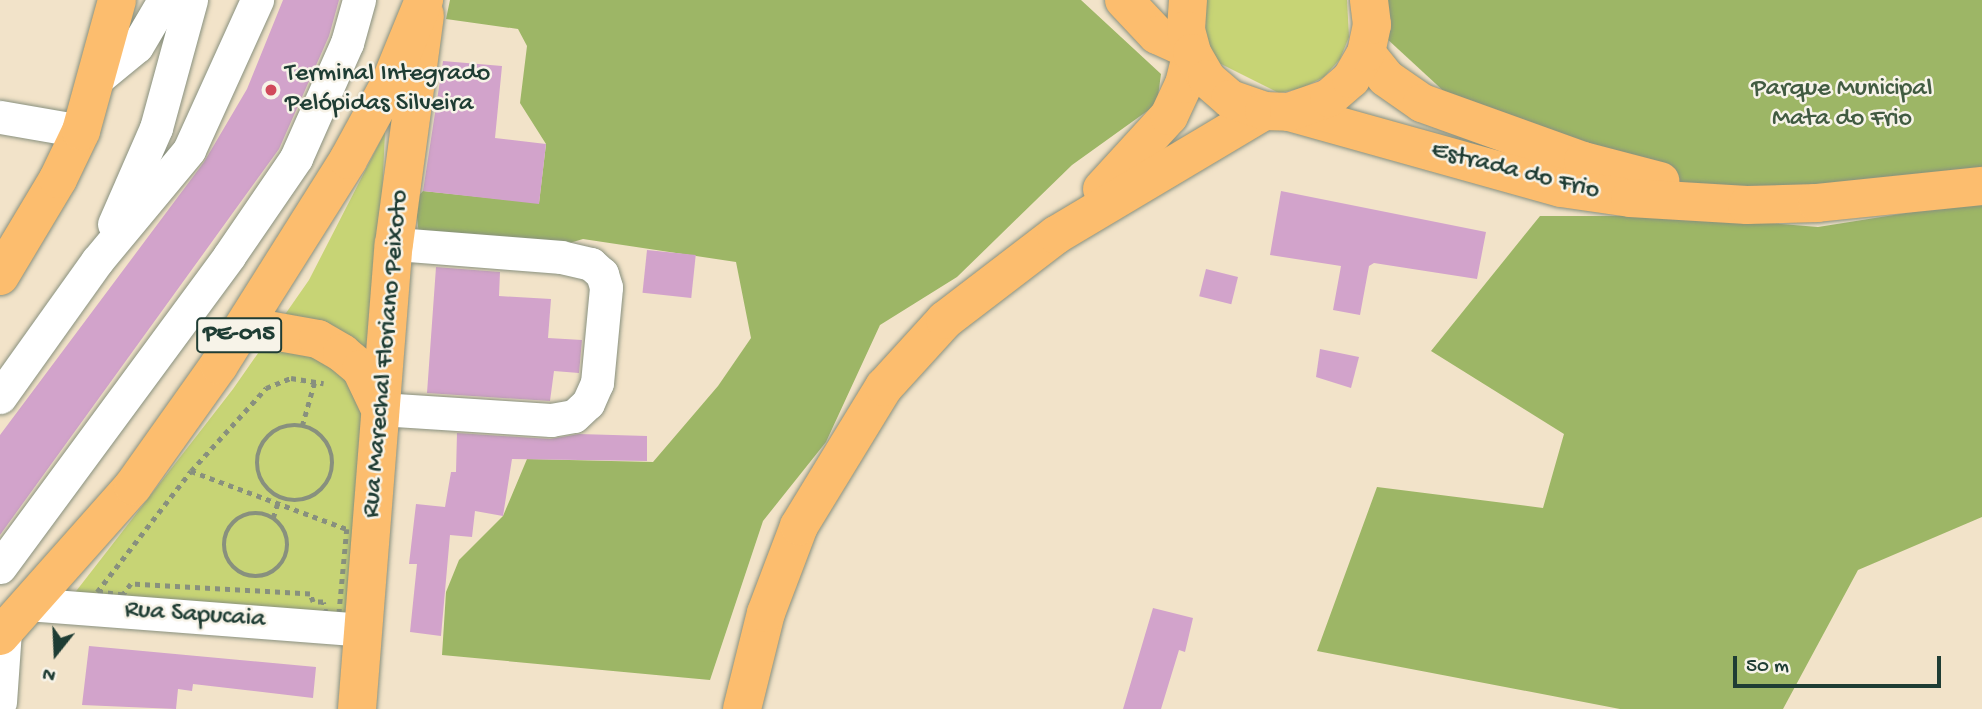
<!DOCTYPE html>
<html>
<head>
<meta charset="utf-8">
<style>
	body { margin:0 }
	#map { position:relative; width:1982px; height:709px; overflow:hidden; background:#f2e3c9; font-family:"Gochi Hand",sans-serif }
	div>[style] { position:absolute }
	.green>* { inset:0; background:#c7d475 }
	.forest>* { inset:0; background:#9db666 }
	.building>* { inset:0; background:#d2a3cb; transform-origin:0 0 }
	.path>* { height:4.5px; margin-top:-2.25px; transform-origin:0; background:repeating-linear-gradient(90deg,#88907e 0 5px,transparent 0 10px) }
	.path>.ring { margin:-2.25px; padding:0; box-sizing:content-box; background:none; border:4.5px solid #88907e; border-radius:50% }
	.roads { filter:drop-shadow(0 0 2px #88907e) drop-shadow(0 0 2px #88907e) }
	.minor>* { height:33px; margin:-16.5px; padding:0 16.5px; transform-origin:16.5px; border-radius:16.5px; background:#fff }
	.major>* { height:38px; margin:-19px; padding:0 19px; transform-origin:19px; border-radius:19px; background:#fcbd6e }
	.highway>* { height:38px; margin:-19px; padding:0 19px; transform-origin:19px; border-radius:19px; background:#fcbd6e }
	.dots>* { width:19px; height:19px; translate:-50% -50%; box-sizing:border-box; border:4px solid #f7f3e8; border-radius:50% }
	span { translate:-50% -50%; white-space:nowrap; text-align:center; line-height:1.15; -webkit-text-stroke:5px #f7f3e8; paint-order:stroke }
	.shield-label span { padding:2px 5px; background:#f7f3e8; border:2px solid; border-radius:5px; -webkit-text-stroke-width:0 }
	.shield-label { font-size:24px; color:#1f3d34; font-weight:700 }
	.poi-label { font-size:26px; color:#1f3d34 }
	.left { translate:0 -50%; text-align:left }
	.park-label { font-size:26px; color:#415b41 }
	.street-label { font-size:26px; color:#1f3d34 }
	.north { position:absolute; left:21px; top:618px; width:70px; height:70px; -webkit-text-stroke:5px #f7f3e8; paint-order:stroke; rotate:198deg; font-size:19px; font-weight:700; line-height:28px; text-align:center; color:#1f3d34 }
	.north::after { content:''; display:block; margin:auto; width:24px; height:32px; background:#1f3d34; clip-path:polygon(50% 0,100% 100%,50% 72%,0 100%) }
	.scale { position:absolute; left:1733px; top:656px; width:208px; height:32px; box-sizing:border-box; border:4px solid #1f3d34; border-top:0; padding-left:9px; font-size:21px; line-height:24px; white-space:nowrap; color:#1f3d34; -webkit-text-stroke:5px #f7f3e8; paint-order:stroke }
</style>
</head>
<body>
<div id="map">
	<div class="green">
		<div style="clip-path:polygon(1206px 0,1347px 0,1349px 37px,1340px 59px,1324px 77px,1302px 88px,1279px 93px,1217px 62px,1205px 40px)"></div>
		<div style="clip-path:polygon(385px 132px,374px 371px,346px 619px,70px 599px,233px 389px,309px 280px)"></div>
	</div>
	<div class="forest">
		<div style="clip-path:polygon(450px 0,1081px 0,1161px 74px,1157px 104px,1072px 165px,957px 277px,880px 325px,826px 442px,763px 521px,710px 680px,442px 655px,446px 592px,459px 560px,503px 516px,527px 459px,653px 462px,718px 386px,751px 338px,736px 262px,583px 239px,546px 250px,419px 235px,415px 200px,423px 191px,539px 203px,546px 144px,520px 103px,527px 46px,518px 29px,446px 19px)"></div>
		<div style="clip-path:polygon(1369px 0,1982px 0,1982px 194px,1747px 205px,1462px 108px,1372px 25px)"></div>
		<div style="clip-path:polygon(1982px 201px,1982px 517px,1858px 570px,1783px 709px,1620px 709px,1317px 651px,1377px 487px,1543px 508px,1564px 434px,1431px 351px,1540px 216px,1686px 216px,1818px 227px)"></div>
	</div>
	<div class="building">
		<div style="clip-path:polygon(283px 0,339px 0,329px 36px,279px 149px,0 535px,0 435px,204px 162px,247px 89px)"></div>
		<div style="clip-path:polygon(443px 61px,502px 66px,495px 138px,546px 144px,539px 204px,423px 191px)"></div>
		<div style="clip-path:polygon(1281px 191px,1486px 232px,1477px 279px,1374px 263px,1369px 266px,1360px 315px,1333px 310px,1341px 266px,1270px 255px)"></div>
		<div style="left:647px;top:250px;width:49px;height:43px;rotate:6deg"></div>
		<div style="clip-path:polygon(436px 267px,500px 272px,499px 296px,551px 299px,548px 338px,582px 340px,579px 373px,554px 371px,550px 401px,427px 393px)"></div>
		<div style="left:1206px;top:269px;width:33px;height:28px;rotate:14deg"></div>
		<div style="clip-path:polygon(1320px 349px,1359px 357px,1351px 388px,1316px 377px)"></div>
		<div style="clip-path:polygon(457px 433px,550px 439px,579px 434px,647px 436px,647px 461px,512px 459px,503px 516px,475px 511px,472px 537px,450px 535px,441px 636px,410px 632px,417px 564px,409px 564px,416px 504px,445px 507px,451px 472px,456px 472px)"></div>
		<div style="clip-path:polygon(1153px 608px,1193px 618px,1185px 652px,1179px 650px,1161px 709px,1123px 709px)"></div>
		<div style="clip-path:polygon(89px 646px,316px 667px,313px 698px,193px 684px,192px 691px,178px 689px,176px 709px,82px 705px)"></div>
	</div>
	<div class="path">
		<div class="ring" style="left:257px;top:425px;width:71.5px;height:71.5px"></div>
		<div style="left:302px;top:426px;width:48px;rotate:-74.2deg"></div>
		<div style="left:191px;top:471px;width:166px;rotate:20.4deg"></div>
		<div style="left:347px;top:529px;width:86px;rotate:95.3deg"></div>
		<div style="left:339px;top:615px;width:13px;rotate:-176deg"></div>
		<div style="left:326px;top:614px;width:12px;rotate:-104deg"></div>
		<div style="left:323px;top:602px;width:10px;rotate:180deg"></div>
		<div style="left:313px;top:602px;width:9px;rotate:-111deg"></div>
		<div style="left:310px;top:594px;width:179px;rotate:-176.8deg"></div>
		<div style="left:131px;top:584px;width:14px;rotate:126deg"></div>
		<div style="left:123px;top:595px;width:26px;rotate:-173deg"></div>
		<div style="left:97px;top:592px;width:153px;rotate:-52.2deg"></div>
		<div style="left:191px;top:471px;width:112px;rotate:-47.9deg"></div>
		<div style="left:266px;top:388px;width:27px;rotate:-22deg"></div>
		<div style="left:291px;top:378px;width:33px;rotate:9deg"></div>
		<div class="ring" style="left:224px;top:513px;width:59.5px;height:59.5px"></div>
		<div style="left:273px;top:518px;width:17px;rotate:-73deg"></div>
	</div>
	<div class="roads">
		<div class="minor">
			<div style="left:98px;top:78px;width:50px;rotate:-39.4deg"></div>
			<div style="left:137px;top:46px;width:53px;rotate:-59.6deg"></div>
			<div style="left:0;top:117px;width:82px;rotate:9.8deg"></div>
			<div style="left:114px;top:224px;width:105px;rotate:-66.4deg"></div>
			<div style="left:156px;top:128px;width:133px;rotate:-74.7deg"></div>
			<div style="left:0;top:397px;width:167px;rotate:-54.5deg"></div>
			<div style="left:97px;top:261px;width:144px;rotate:-50.3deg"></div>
			<div style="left:189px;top:150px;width:165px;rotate:-65.6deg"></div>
			<div style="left:380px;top:409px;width:171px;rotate:3.7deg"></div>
			<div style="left:551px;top:420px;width:23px;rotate:-10deg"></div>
			<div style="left:574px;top:416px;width:19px;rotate:-43deg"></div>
			<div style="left:588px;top:403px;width:22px;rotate:-66deg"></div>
			<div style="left:597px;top:383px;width:96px;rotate:-84.6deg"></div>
			<div style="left:606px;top:287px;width:14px;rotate:-107deg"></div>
			<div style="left:602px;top:274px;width:15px;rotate:-138deg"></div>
			<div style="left:591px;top:264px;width:31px;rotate:-167deg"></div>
			<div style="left:561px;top:257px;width:168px;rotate:-175.5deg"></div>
			<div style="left:0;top:567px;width:386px;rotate:-53.6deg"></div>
			<div style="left:229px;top:256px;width:119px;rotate:-55.6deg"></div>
			<div style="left:296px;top:158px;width:126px;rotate:-66.1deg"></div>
			<div style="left:347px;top:43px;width:45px;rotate:-74.4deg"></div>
			<div style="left:27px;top:604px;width:337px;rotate:4.4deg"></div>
			<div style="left:0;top:702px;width:72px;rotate:-86deg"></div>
		</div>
		<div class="major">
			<div style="left:1366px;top:53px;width:32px;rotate:51deg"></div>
			<div style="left:1386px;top:78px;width:44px;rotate:34.8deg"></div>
			<div style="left:1422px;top:103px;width:171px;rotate:19.8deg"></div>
			<div style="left:1583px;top:161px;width:80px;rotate:14.6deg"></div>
			<div style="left:1289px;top:112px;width:282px;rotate:15.6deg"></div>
			<div style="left:1561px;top:188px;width:70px;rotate:8.2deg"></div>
			<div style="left:1630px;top:198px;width:117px;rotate:3.4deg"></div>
			<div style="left:1747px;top:205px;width:70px;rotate:-1.6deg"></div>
			<div style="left:1817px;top:203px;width:166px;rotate:-5.9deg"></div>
			<div style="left:1102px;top:189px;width:99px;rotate:-47.5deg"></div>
			<div style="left:1169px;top:116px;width:35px;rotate:-65deg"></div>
			<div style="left:1184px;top:84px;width:32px;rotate:-76deg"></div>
			<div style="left:357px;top:709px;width:466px;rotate:-85.5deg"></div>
			<div style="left:394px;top:244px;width:231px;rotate:-82.3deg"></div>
			<div style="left:742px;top:709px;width:99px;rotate:-76deg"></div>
			<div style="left:766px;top:613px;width:93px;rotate:-69.2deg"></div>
			<div style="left:799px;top:526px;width:163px;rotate:-58.6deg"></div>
			<div style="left:884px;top:387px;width:91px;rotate:-47.7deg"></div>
			<div style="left:945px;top:320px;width:140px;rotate:-37.4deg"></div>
			<div style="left:1056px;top:235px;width:242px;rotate:-30.8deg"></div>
		</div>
		<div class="highway">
			<div style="left:1124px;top:0;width:48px;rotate:46.7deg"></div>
			<div style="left:1157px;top:35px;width:37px;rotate:24deg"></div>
			<div style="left:1188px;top:0;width:30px;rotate:94deg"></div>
			<div style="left:1186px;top:30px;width:24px;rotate:75deg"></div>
			<div style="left:1192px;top:53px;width:30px;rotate:60deg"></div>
			<div style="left:1207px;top:79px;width:30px;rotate:41deg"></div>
			<div style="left:1230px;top:99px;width:36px;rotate:19deg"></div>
			<div style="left:1264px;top:111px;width:25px;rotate:2deg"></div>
			<div style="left:1289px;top:112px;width:42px;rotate:-19.3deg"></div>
			<div style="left:1329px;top:98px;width:29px;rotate:-41deg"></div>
			<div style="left:1351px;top:79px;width:30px;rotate:-60deg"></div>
			<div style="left:1366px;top:53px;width:29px;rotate:-78deg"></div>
			<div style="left:1372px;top:25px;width:25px;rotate:-97deg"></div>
			<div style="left:0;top:276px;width:113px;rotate:-59.1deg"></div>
			<div style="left:58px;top:179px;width:53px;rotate:-64.4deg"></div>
			<div style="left:81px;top:131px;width:136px;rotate:-74.6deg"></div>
			<div style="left:245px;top:326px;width:74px;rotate:10.1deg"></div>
			<div style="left:318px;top:339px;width:28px;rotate:30deg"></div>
			<div style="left:342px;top:353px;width:25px;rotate:40deg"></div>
			<div style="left:361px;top:369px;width:44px;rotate:64.6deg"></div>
			<div style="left:0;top:636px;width:200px;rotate:-48.4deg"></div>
			<div style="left:133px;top:486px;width:148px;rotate:-54.6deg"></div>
			<div style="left:219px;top:365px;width:242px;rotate:-57.8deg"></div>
			<div style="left:348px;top:160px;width:88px;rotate:-61.4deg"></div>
			<div style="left:390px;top:83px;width:90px;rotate:-67.7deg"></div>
		</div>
	</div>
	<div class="dots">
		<div style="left:271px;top:90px;background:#d1495b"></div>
	</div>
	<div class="shield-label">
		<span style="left:239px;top:335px">PE-015</span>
	</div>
	<div class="poi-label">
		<span class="left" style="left:285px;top:90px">Terminal Integrado<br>Pelópidas Silveira</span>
	</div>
	<div class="park-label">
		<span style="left:1842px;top:105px">Parque Municipal<br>Mata do Frio</span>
	</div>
	<div class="street-label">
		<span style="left:1515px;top:172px;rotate:14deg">Estrada do Frio</span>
		<span style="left:387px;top:354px;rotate:-85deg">Rua Marechal Floriano Peixoto</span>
		<span style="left:195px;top:616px;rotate:4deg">Rua Sapucaia</span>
	</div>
	<div class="north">N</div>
	<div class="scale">50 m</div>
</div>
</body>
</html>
